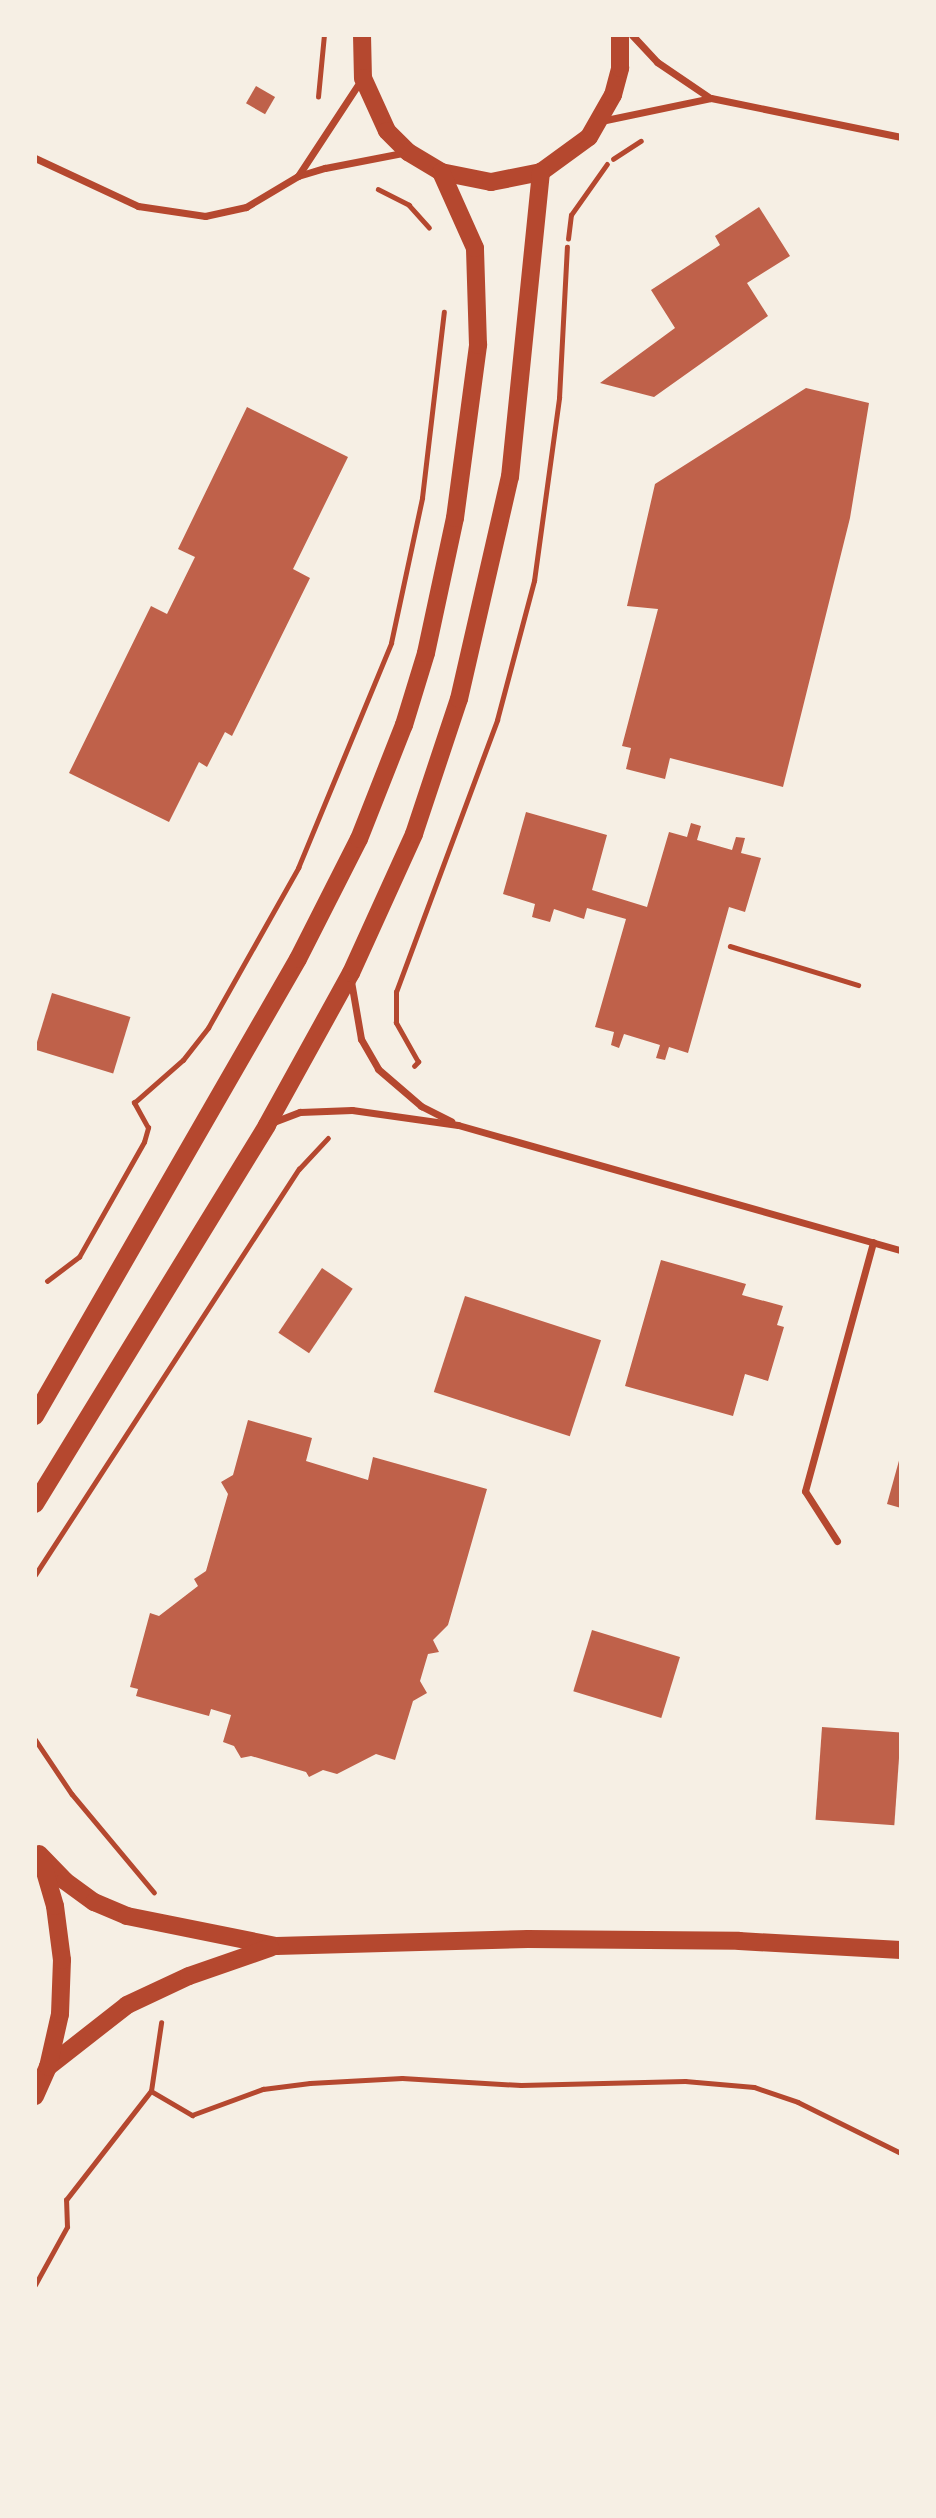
<!DOCTYPE html>
<html>
<head>
<meta charset="utf-8">
<style>
	body { margin:0 }
	#map { position:relative; width:936px; height:2518px; overflow:hidden; background:#f6efe4; font-family:Manrope,sans-serif }
	div>[style] { position:absolute }
	.building>* { inset:0; background:#bf614a; transform-origin:0 0 }
	.path>* { height:4.5px; margin:-2.25px; padding:0 2.25px; transform-origin:2.25px; border-radius:2.25px; background:#b5482f }
	.minor>* { height:7px; margin:-3.5px; padding:0 3.5px; transform-origin:3.5px; border-radius:3.5px; background:#b5482f }
	.primary>* { height:18px; margin:-9px; padding:0 9px; transform-origin:9px; border-radius:9px; background:#b5482f }
	span { translate:-50% -50%; white-space:nowrap; text-align:center; line-height:1.15; -webkit-text-stroke:5px #f6efe4; paint-order:stroke }
	.frame { position:absolute; inset:0; border:37px solid #f6efe4; pointer-events:none }
</style>
</head>
<body>
<div id="map">
	<div class="building">
		<div style="left:256px;top:86px;width:22px;height:20px;rotate:30deg"></div>
		<div style="clip-path:polygon(759px 207px,790px 256px,747px 283px,768px 316px,654px 397px,600px 383px,675px 328px,651px 290px,720px 245px,715px 236px)"></div>
		<div style="clip-path:polygon(806px 388px,869px 403px,850px 518px,783px 787px,670px 758px,665px 779px,626px 769px,631px 748px,622px 746px,658px 609px,627px 606px,655px 484px)"></div>
		<div style="clip-path:polygon(247px 407px,348px 457px,293px 569px,310px 578px,232px 736px,225px 732px,207px 767px,199px 762px,169px 822px,69px 773px,151px 606px,167px 614px,195px 557px,178px 549px)"></div>
		<div style="clip-path:polygon(526px 812px,607px 835px,592px 890px,647px 907px,669px 832px,687px 837px,691px 823px,701px 826px,697px 840px,732px 850px,736px 837px,745px 838px,741px 853px,761px 858px,745px 912px,729px 907px,688px 1053px,669px 1047px,665px 1060px,656px 1058px,660px 1045px,624px 1034px,619px 1048px,611px 1045px,614px 1032px,595px 1027px,626px 919px,587px 908px,584px 919px,554px 909px,550px 922px,532px 917px,535px 904px,503px 894px)"></div>
		<div style="left:52px;top:993px;width:82px;height:59px;rotate:17deg"></div>
		<div style="clip-path:polygon(661px 1260px,746px 1284px,742px 1295px,783px 1306px,777px 1325px,784px 1327px,768px 1381px,745px 1374px,733px 1416px,625px 1386px)"></div>
		<div style="left:322px;top:1268px;width:37px;height:78px;rotate:34deg"></div>
		<div style="left:465px;top:1296px;width:143px;height:101px;rotate:18deg"></div>
		<div style="clip-path:polygon(248px 1420px,312px 1438px,306px 1461px,368px 1480px,373px 1457px,487px 1489px,448px 1625px,433px 1640px,439px 1652px,428px 1654px,420px 1681px,427px 1693px,413px 1701px,395px 1760px,376px 1754px,337px 1774px,323px 1770px,309px 1777px,306px 1772px,251px 1756px,241px 1758px,234px 1746px,223px 1742px,231px 1715px,211px 1709px,209px 1716px,136px 1696px,138px 1689px,130px 1687px,150px 1613px,159px 1616px,198px 1586px,194px 1579px,206px 1571px,228px 1494px,221px 1482px,233px 1475px)"></div>
		<div style="clip-path:polygon(900px 1457px,901px 1457px,901px 1508px,887px 1504px)"></div>
		<div style="left:592px;top:1630px;width:92px;height:64px;rotate:17deg"></div>
		<div style="left:822px;top:1727px;width:79px;height:93px;rotate:4deg"></div>
	</div>
	<div class="path">
		<div style="left:318px;top:97px;width:62px;rotate:-84.5deg"></div>
		<div style="left:613px;top:159px;width:33px;rotate:-33deg"></div>
		<div style="left:378px;top:189px;width:35px;rotate:27deg"></div>
		<div style="left:409px;top:205px;width:30px;rotate:48deg"></div>
		<div style="left:568px;top:239px;width:24px;rotate:-83deg"></div>
		<div style="left:571px;top:215px;width:62px;rotate:-54.8deg"></div>
		<div style="left:730px;top:946px;width:134px;rotate:16.9deg"></div>
		<div style="left:414px;top:1066px;width:6px;rotate:-45deg"></div>
		<div style="left:418px;top:1062px;width:45px;rotate:-119.4deg"></div>
		<div style="left:396px;top:1023px;width:31px;rotate:-90deg"></div>
		<div style="left:396px;top:992px;width:290px;rotate:-69.6deg"></div>
		<div style="left:497px;top:720px;width:144px;rotate:-75.1deg"></div>
		<div style="left:534px;top:581px;width:185px;rotate:-82.2deg"></div>
		<div style="left:559px;top:398px;width:151px;rotate:-87deg"></div>
		<div style="left:47px;top:1281px;width:40px;rotate:-37deg"></div>
		<div style="left:79px;top:1257px;width:132px;rotate:-60.5deg"></div>
		<div style="left:144px;top:1142px;width:15px;rotate:-74deg"></div>
		<div style="left:148px;top:1128px;width:29px;rotate:-119deg"></div>
		<div style="left:134px;top:1103px;width:65px;rotate:-41.3deg"></div>
		<div style="left:183px;top:1060px;width:41px;rotate:-52deg"></div>
		<div style="left:208px;top:1028px;width:184px;rotate:-60.6deg"></div>
		<div style="left:298px;top:868px;width:243px;rotate:-67.5deg"></div>
		<div style="left:391px;top:643px;width:148px;rotate:-77.9deg"></div>
		<div style="left:422px;top:498px;width:187px;rotate:-83.3deg"></div>
		<div style="left:35px;top:1575px;width:484px;rotate:-57deg"></div>
		<div style="left:299px;top:1169px;width:42px;rotate:-46.9deg"></div>
		<div style="left:35px;top:1739px;width:66px;rotate:56.1deg"></div>
		<div style="left:72px;top:1794px;width:128px;rotate:50.1deg"></div>
		<div style="left:151px;top:2091px;width:48px;rotate:30.3deg"></div>
		<div style="left:192px;top:2115px;width:76px;rotate:-20.1deg"></div>
		<div style="left:263px;top:2089px;width:47px;rotate:-7.3deg"></div>
		<div style="left:310px;top:2083px;width:92px;rotate:-3.1deg"></div>
		<div style="left:402px;top:2078px;width:119px;rotate:3.4deg"></div>
		<div style="left:521px;top:2085px;width:164px;rotate:-1.4deg"></div>
		<div style="left:685px;top:2081px;width:69px;rotate:5deg"></div>
		<div style="left:754px;top:2087px;width:46px;rotate:18.8deg"></div>
		<div style="left:798px;top:2102px;width:115px;rotate:26.3deg"></div>
		<div style="left:35px;top:2285px;width:66px;rotate:-61.1deg"></div>
		<div style="left:67px;top:2227px;width:27px;rotate:-92deg"></div>
		<div style="left:66px;top:2200px;width:138px;rotate:-52.1deg"></div>
		<div style="left:151px;top:2091px;width:69px;rotate:-81.6deg"></div>
	</div>
	<div class="minor">
		<div style="left:632px;top:35px;width:37px;rotate:47deg"></div>
		<div style="left:657px;top:62px;width:64px;rotate:34.2deg"></div>
		<div style="left:601px;top:121px;width:112px;rotate:-11.8deg"></div>
		<div style="left:711px;top:98px;width:194px;rotate:11.6deg"></div>
		<div style="left:35px;top:158px;width:114px;rotate:25deg"></div>
		<div style="left:138px;top:206px;width:68px;rotate:8.5deg"></div>
		<div style="left:205px;top:216px;width:42px;rotate:-12.4deg"></div>
		<div style="left:246px;top:207px;width:61px;rotate:-30.8deg"></div>
		<div style="left:298px;top:176px;width:28px;rotate:-17deg"></div>
		<div style="left:325px;top:168px;width:84px;rotate:-11deg"></div>
		<div style="left:298px;top:176px;width:115px;rotate:-56.7deg"></div>
		<div style="left:351px;top:981px;width:59px;rotate:80.2deg"></div>
		<div style="left:361px;top:1039px;width:34px;rotate:60deg"></div>
		<div style="left:378px;top:1069px;width:57px;rotate:40.7deg"></div>
		<div style="left:421px;top:1106px;width:34px;rotate:27deg"></div>
		<div style="left:271px;top:1123px;width:31px;rotate:-21deg"></div>
		<div style="left:300px;top:1112px;width:52px;rotate:-2.2deg"></div>
		<div style="left:352px;top:1110px;width:107px;rotate:8.1deg"></div>
		<div style="left:458px;top:1125px;width:460px;rotate:15.8deg"></div>
		<div style="left:837px;top:1541px;width:59px;rotate:-122.6deg"></div>
		<div style="left:805px;top:1491px;width:258px;rotate:-74.7deg"></div>
	</div>
	<div class="primary">
		<div style="left:362px;top:35px;width:43px;rotate:88.7deg"></div>
		<div style="left:363px;top:78px;width:58px;rotate:65.6deg"></div>
		<div style="left:387px;top:131px;width:30px;rotate:45deg"></div>
		<div style="left:408px;top:152px;width:39px;rotate:31deg"></div>
		<div style="left:441px;top:172px;width:51px;rotate:11.3deg"></div>
		<div style="left:491px;top:182px;width:51px;rotate:-11.3deg"></div>
		<div style="left:541px;top:172px;width:59px;rotate:-36.1deg"></div>
		<div style="left:589px;top:137px;width:48px;rotate:-60.3deg"></div>
		<div style="left:613px;top:95px;width:28px;rotate:-75deg"></div>
		<div style="left:620px;top:68px;width:33px;rotate:-90deg"></div>
		<div style="left:35px;top:1416px;width:527px;rotate:-60.08deg"></div>
		<div style="left:298px;top:959px;width:135px;rotate:-63.1deg"></div>
		<div style="left:359px;top:839px;width:123px;rotate:-68.5deg"></div>
		<div style="left:404px;top:725px;width:75px;rotate:-73deg"></div>
		<div style="left:426px;top:653px;width:138px;rotate:-77.9deg"></div>
		<div style="left:455px;top:518px;width:175px;rotate:-82.4deg"></div>
		<div style="left:478px;top:345px;width:97px;rotate:-91.8deg"></div>
		<div style="left:475px;top:248px;width:83px;rotate:-114.1deg"></div>
		<div style="left:35px;top:1504px;width:444px;rotate:-58.5deg"></div>
		<div style="left:267px;top:1125px;width:174px;rotate:-61.1deg"></div>
		<div style="left:351px;top:973px;width:153px;rotate:-65.6deg"></div>
		<div style="left:414px;top:834px;width:142px;rotate:-71.6deg"></div>
		<div style="left:459px;top:699px;width:228px;rotate:-77.1deg"></div>
		<div style="left:510px;top:477px;width:307px;rotate:-84.2deg"></div>
		<div style="left:39px;top:1854px;width:37px;rotate:46deg"></div>
		<div style="left:65px;top:1881px;width:36px;rotate:36deg"></div>
		<div style="left:94px;top:1902px;width:36px;rotate:23deg"></div>
		<div style="left:127px;top:1916px;width:152px;rotate:11.4deg"></div>
		<div style="left:276px;top:1946px;width:252px;rotate:-1.6deg"></div>
		<div style="left:528px;top:1939px;width:211px;rotate:0.5deg"></div>
		<div style="left:739px;top:1941px;width:162px;rotate:3.2deg"></div>
		<div style="left:48px;top:2067px;width:100px;rotate:-38.1deg"></div>
		<div style="left:127px;top:2005px;width:68px;rotate:-25.1deg"></div>
		<div style="left:189px;top:1976px;width:86px;rotate:-19.1deg"></div>
		<div style="left:35px;top:2096px;width:32px;rotate:-66deg"></div>
		<div style="left:48px;top:2067px;width:54px;rotate:-77.2deg"></div>
		<div style="left:60px;top:2014px;width:54px;rotate:-87.9deg"></div>
		<div style="left:62px;top:1960px;width:54px;rotate:-97.4deg"></div>
		<div style="left:55px;top:1906px;width:50px;rotate:-106.3deg"></div>
	</div>
	<div class="frame"></div>
</div>
</body>
</html>
